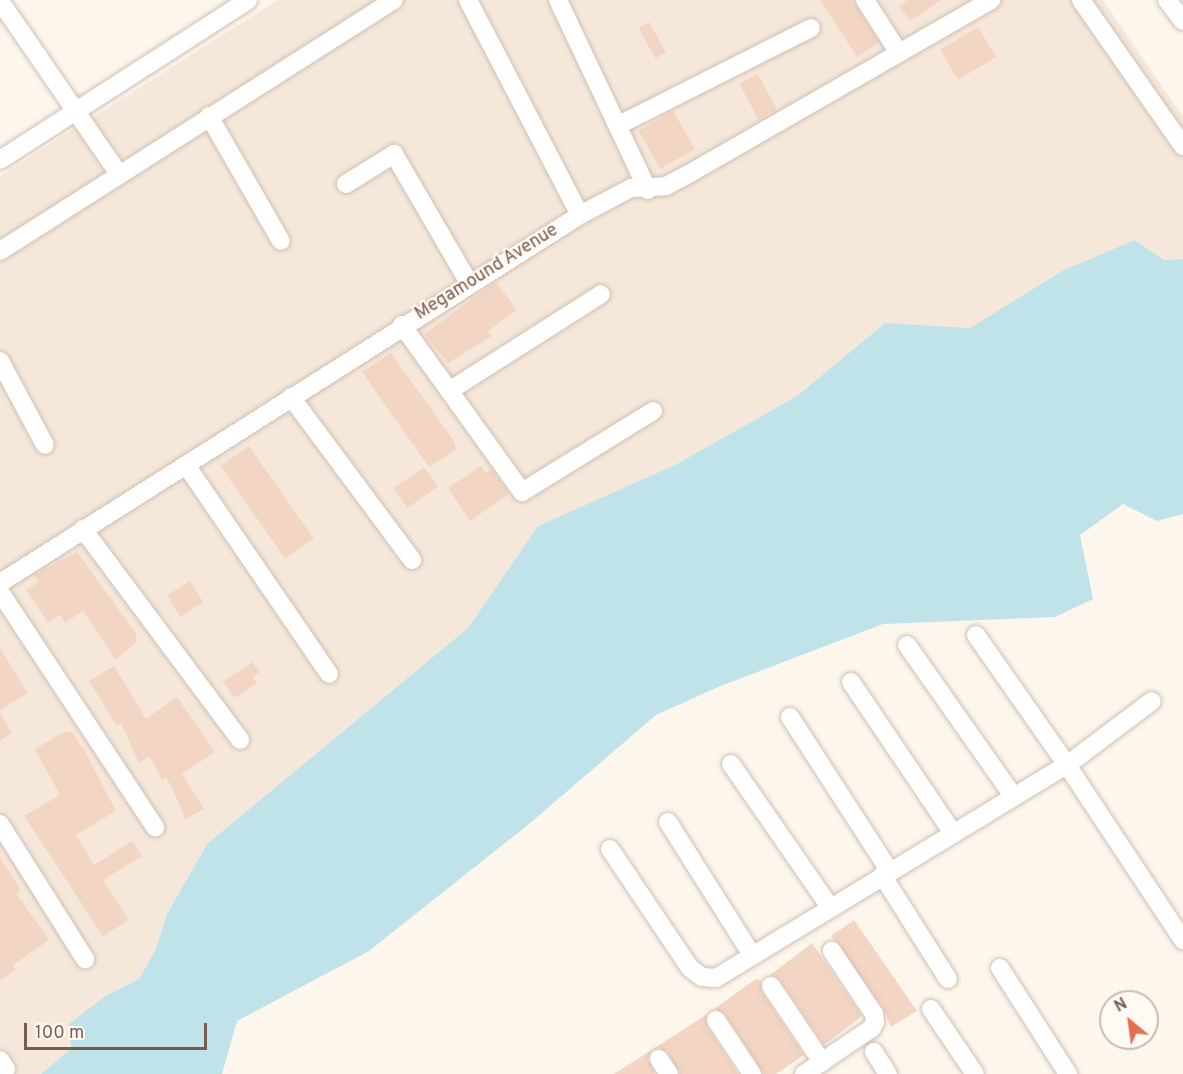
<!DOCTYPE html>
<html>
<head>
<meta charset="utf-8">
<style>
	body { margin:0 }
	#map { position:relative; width:1183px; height:1074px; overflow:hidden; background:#fdf6ec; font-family:Overpass,sans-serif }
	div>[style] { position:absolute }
	.residential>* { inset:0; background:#f5e8da }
	.water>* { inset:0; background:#bfe3e8 }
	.building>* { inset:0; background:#f3d5c3; transform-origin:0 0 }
	.roads { filter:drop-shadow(0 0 2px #d1beb0) drop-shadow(0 0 2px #d1beb0) }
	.minor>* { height:18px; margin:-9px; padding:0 9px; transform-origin:9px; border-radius:9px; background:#fff }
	span { translate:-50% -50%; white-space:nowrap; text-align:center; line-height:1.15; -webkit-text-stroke:4.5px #fffaf3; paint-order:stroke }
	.street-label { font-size:18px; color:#7a5c4d }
	.north { position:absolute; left:1099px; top:990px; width:60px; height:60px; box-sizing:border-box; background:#fffaf3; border:2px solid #cabbb1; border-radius:50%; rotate:331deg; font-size:16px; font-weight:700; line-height:24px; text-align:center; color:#7a5c4d }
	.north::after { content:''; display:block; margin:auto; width:21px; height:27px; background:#e76f51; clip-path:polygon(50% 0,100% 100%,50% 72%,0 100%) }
	.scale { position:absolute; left:24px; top:1023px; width:183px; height:27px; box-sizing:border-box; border:3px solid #7a5c4d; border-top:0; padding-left:8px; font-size:18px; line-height:21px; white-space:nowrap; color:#7a5c4d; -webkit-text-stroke:4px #fffaf3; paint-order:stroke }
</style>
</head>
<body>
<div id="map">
	<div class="residential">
		<div style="clip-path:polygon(278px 0,1103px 0,1183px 117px,1183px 259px,1164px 260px,1135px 240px,970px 328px,885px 323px,797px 396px,675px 465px,538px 526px,468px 628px,207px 844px,167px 914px,155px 951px,139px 979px,104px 997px,70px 1024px,71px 1049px,41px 1074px,0 1074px,0 176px)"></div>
	</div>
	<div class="water">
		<div style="clip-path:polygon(1135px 240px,1164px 260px,1183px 259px,1183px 514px,1157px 521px,1123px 504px,1080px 535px,1093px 599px,1055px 617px,883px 624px,718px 687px,656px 715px,529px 824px,369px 951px,237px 1021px,222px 1074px,41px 1074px,71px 1049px,69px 1024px,104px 997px,139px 979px,155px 951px,167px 914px,207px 844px,468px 628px,538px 526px,675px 465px,797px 396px,885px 323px,970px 328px,1064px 270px)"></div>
	</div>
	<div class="building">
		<div style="clip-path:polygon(820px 0,852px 0,879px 42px,857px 57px)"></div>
		<div style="clip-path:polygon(907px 0,941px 0,910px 21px,899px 6px)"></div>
		<div style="left:649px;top:22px;width:35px;height:12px;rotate:61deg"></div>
		<div style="left:978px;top:27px;width:35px;height:44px;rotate:59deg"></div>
		<div style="left:758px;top:74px;width:40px;height:21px;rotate:62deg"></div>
		<div style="left:673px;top:111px;width:44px;height:40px;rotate:60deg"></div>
		<div style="clip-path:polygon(496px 282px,517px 310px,488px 331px,492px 336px,448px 363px,424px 334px)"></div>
		<div style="clip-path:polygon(391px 353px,454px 441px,456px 450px,429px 467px,362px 372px)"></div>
		<div style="left:249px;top:446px;width:113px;height:35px;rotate:55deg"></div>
		<div style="clip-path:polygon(481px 466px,486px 473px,491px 469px,509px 494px,470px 521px,448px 488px)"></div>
		<div style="left:424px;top:467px;width:24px;height:37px;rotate:55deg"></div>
		<div style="clip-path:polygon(77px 552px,135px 632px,137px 641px,116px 660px,83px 611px,65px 623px,60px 615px,48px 623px,26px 590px,39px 582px,34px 575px)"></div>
		<div style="left:190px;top:581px;width:25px;height:27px;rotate:58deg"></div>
		<div style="clip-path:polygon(0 648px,28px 693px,0 710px)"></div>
		<div style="clip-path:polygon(252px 662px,260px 672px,253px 677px,257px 683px,234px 698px,223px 682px)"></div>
		<div style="clip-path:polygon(114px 666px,146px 719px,177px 697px,215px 752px,182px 774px,204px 809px,185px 819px,172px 787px,166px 778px,162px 780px,150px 757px,139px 763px,121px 723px,117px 726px,89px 681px)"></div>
		<div style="clip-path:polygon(0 713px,12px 733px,0 741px)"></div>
		<div style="clip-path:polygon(66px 731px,72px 732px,86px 753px,116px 811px,76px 835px,94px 865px,132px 841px,142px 856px,103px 880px,129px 920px,103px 936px,24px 816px,60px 795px,35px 749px)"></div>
		<div style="clip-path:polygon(0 857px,21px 890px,16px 893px,49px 940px,13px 965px,16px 970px,0 980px)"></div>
		<div style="clip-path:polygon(854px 920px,917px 1011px,891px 1027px,883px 1008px,831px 936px)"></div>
		<div style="clip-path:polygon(812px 943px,862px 1016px,824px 1045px,780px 980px,770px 975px)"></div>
		<div style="clip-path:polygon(756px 979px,761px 981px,762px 992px,804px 1055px,776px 1074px,763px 1074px,725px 1014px,714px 1009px)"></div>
		<div style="clip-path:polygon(706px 1015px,707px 1026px,738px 1074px,680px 1074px,668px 1053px,659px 1048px,652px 1050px,648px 1059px,655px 1074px,614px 1074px)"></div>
	</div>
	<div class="roads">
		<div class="minor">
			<div style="left:468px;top:0;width:242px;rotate:62.5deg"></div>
			<div style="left:558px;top:0;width:210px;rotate:64.7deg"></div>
			<div style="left:865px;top:0;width:63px;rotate:57.3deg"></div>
			<div style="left:1081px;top:0;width:178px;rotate:55.1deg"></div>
			<div style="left:1167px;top:0;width:26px;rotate:53deg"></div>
			<div style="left:0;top:1px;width:210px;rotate:55.5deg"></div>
			<div style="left:209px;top:116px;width:144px;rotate:60.1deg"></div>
			<div style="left:619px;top:125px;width:215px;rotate:-26.8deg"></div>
			<div style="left:0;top:160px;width:295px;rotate:-32.8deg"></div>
			<div style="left:346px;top:184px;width:57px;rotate:-32deg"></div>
			<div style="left:394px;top:154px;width:149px;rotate:59.8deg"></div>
			<div style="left:0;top:251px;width:467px;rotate:-32.5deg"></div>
			<div style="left:402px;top:325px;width:206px;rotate:54.3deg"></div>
			<div style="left:522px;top:492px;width:154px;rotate:-31.7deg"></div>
			<div style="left:0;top:361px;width:95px;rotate:61.8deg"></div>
			<div style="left:449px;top:391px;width:180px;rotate:-32.5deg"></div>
			<div style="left:291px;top:397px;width:203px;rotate:53.4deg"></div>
			<div style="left:186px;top:465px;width:253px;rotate:55.6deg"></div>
			<div style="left:83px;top:529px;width:263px;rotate:53.3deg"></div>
			<div style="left:0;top:583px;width:687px;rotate:-32.39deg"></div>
			<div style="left:580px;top:215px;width:58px;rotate:-27.9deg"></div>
			<div style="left:631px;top:188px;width:35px;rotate:-3deg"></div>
			<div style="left:666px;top:186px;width:24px;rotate:-28deg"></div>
			<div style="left:687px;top:175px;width:351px;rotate:-29.9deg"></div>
			<div style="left:0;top:592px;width:282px;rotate:56.6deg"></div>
			<div style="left:976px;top:635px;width:159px;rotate:55deg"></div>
			<div style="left:1067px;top:765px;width:106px;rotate:-37deg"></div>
			<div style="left:907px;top:645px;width:184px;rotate:54.9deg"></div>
			<div style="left:851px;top:682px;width:181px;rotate:56deg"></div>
			<div style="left:790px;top:717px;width:182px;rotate:57.1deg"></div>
			<div style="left:731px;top:764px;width:174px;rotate:55.3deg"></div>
			<div style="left:668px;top:822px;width:157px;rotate:57.7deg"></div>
			<div style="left:0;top:824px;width:160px;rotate:57.8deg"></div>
			<div style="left:610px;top:849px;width:143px;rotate:56.1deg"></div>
			<div style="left:690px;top:968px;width:15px;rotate:37deg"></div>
			<div style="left:702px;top:977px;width:14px;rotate:4deg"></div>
			<div style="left:716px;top:978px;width:411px;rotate:-31.3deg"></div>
			<div style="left:1067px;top:765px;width:210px;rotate:56.5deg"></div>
			<div style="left:882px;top:875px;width:123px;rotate:57.6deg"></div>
			<div style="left:1000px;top:968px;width:126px;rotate:57.3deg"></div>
			<div style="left:771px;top:986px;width:92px;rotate:56.1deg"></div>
			<div style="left:931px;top:1009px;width:78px;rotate:55.9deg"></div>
			<div style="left:716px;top:1020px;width:65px;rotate:56.3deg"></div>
			<div style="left:874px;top:1052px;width:26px;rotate:58deg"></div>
			<div style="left:659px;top:1059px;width:18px;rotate:56deg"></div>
			<div style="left:0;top:1060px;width:11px;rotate:56deg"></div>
			<div style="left:804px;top:1074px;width:82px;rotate:-34.1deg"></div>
			<div style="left:872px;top:1028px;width:7px;rotate:-63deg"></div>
			<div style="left:875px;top:1022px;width:8px;rotate:-97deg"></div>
			<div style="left:874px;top:1014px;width:76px;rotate:-123.7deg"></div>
		</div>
	</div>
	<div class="street-label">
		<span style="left:487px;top:273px;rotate:-32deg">Megamound Avenue</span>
	</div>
	<div class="north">N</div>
	<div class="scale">100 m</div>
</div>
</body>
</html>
